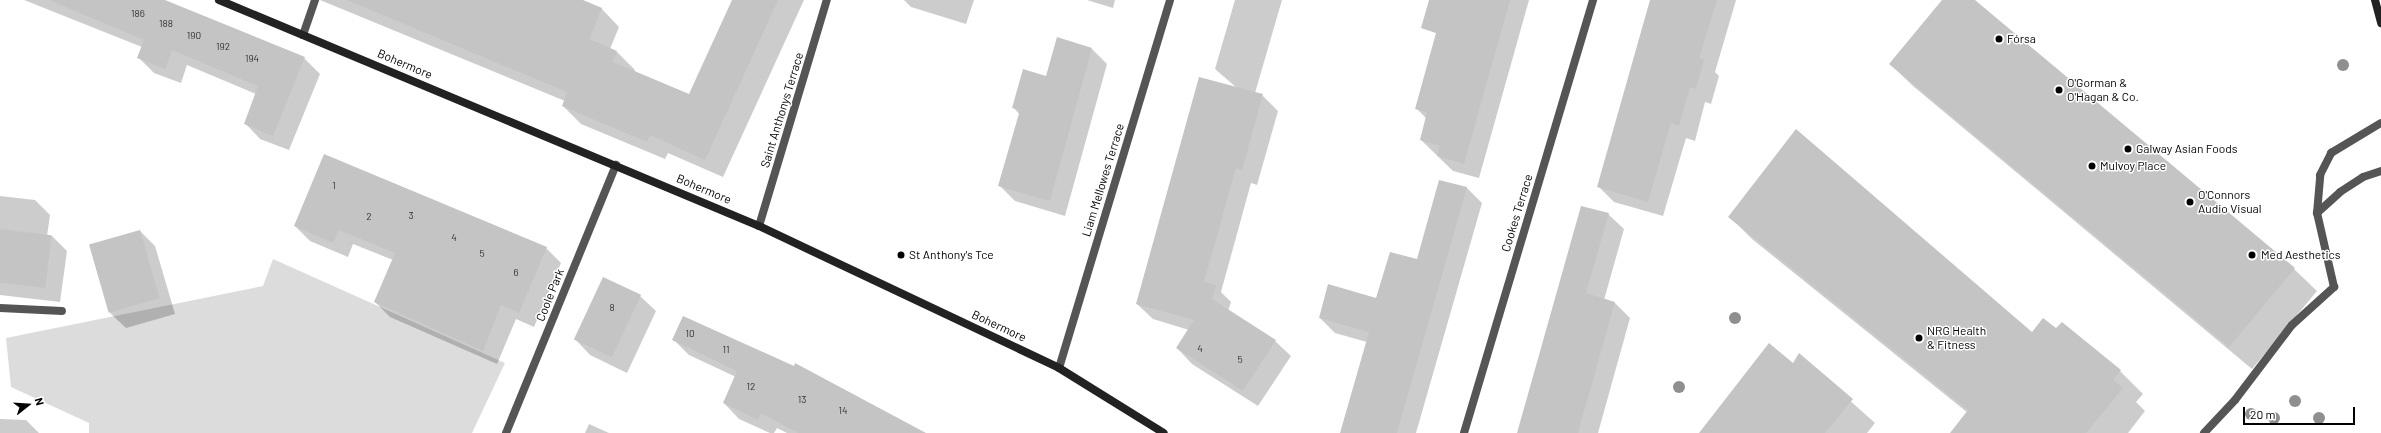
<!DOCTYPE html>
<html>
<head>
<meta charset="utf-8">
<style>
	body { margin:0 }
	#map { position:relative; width:2381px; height:433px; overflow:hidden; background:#fff; font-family:Barlow,sans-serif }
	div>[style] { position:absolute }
	.green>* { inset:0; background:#dcdcdc }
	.shadow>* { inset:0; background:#0003 }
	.building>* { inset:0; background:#c4c4c4; transform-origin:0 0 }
	.lane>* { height:8px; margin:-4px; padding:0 4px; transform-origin:4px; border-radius:4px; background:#555 }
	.street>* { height:8px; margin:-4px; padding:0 4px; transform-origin:4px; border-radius:4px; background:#555 }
	.secondary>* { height:8px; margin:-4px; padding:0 4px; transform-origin:4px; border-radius:4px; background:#222 }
	.trees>* { width:12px; height:12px; margin:-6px; border-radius:50%; background:#8f8f8f }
	.dots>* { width:11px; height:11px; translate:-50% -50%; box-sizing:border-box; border:2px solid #fff; border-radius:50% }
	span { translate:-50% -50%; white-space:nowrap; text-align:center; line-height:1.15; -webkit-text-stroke:3px #fff; paint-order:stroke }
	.number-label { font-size:10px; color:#313131 }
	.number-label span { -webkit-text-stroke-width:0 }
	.poi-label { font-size:12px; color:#000 }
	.left { translate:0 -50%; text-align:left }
	.street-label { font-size:12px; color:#000 }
	.north { position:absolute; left:8px; top:385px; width:40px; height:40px; -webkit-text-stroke:3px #fff; paint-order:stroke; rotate:73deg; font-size:11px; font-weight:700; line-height:16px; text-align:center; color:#000 }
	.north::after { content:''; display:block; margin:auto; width:14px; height:18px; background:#000; clip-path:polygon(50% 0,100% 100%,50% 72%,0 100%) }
	.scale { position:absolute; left:2243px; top:407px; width:112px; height:18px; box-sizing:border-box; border:2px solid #000; border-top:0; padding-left:5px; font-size:12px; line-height:14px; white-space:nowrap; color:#000; -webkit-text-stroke:3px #fff; paint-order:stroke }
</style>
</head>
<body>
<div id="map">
	<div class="green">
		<div style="clip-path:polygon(273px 259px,505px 363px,472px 433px,89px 433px,89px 423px,11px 387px,6px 338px,263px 286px)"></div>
	</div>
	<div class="shadow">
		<div style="clip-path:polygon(24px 0,160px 0,304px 58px,320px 74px,289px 150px,260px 139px,245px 123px,256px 94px,187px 65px,181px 83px,154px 73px,138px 57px,142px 47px)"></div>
		<div style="clip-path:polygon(320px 0,581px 0,601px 8px,619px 27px,610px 49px,617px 52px,635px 70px,634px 72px,689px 96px,733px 0,804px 0,723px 177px,668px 153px,665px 159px,581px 124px,563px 106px,565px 101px)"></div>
		<div style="clip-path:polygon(904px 0,974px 0,966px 24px,911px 7px)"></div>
		<div style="clip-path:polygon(1087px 0,1115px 0,1113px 8px)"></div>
		<div style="clip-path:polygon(1235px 0,1282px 0,1255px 93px,1262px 95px,1278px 111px,1257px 185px,1251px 183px,1221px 292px,1231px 302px,1228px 311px,1275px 341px,1291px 356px,1258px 406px,1192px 364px,1177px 348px,1189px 330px,1153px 319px,1137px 304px,1237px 88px,1215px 69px)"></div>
		<div style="clip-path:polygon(1457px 0,1529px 0,1479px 178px,1453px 171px,1421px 140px,1427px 119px,1416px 108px)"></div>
		<div style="clip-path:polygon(1652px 0,1736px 0,1715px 72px,1719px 76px,1711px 104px,1705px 102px,1695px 141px,1686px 138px,1663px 216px,1614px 202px,1598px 186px)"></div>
		<div style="clip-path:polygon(1944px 0,1973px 0,2294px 269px,2317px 291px,2252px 369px,1913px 86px,1890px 64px)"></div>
		<div style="clip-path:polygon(1092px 49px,1107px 64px,1065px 216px,1015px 201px,999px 185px,1020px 115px,1013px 107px,1047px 77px)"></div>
		<div style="clip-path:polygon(1440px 181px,1467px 188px,1482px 203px,1416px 433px,1341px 433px,1367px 342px,1335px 333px,1320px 318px,1377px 299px,1418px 261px)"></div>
		<div style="clip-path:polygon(0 196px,35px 200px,50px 215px,47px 236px,52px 236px,67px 251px,60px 302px,0 295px)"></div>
		<div style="clip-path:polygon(1608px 214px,1624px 229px,1604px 300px,1615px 303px,1630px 318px,1598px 433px,1518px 433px)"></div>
		<div style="clip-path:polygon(1729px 216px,2032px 333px,2056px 329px,2120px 371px,2143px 394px,2136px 402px,2145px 411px,2128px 433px,1951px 433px,1968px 413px,1752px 239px)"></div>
		<div style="clip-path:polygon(295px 226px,546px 248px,561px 263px,534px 327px,516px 319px,497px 364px,390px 317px,375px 302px,393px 260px,353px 244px,348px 257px,310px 241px)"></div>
		<div style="clip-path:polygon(140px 231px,155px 246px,175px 314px,126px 328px,110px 313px)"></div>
		<div style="clip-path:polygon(640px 296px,656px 311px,627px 373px,590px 355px,575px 339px)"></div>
		<div style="clip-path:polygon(674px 340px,924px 433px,787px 433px,777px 428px,774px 433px,770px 433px,739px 419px,724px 403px,736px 377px,689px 355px)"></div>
		<div style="clip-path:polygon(1799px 355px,1875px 423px,1867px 433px,1708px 433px,1794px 364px)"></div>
		<div style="clip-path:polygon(0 419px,26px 420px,39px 433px,0 433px)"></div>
		<div style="clip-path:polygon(589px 424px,609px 433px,585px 433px)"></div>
	</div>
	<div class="building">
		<div style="clip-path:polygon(49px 0,165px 0,305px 57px,273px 136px,244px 124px,258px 86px,172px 50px,165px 69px,137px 58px,144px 40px)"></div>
		<div style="clip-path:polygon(347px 0,583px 0,602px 8px,589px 39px,617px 51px,613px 62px,689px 94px,732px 0,778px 0,705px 160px,650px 135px,647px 142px,562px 106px,567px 92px)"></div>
		<div style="clip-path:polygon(1429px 0,1510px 0,1464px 164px,1437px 156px,1440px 146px,1420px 140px,1427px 112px,1415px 109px,1436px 33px,1421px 28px)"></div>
		<div style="clip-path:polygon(1650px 0,1717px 0,1699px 58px,1704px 60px,1696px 89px,1690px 87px,1679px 126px,1671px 123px,1648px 202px,1597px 187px)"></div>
		<div style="clip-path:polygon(1942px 0,1975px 0,2295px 268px,2229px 347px,1889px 64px)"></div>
		<div style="clip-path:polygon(1057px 37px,1092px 48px,1050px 201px,998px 186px,1020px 110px,1012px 108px,1023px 69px,1046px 76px)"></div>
		<div style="clip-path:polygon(1199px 77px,1263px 94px,1242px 170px,1236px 168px,1204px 282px,1216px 285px,1212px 299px,1276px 340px,1243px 391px,1176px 348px,1194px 320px,1136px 304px)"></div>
		<div style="clip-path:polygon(1796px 129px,2032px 332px,2043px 318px,2056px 328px,2062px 322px,2121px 370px,2113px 380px,2123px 388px,2086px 433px,1950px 433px,1968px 410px,1728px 217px)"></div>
		<div style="clip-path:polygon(324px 154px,547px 247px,519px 313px,501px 305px,483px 351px,374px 302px,395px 253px,339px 230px,333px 243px,294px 226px)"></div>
		<div style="clip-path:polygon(1439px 180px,1467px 187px,1397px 433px,1340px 433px,1369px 332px,1319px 318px,1328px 284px,1376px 298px,1390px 252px,1417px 259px)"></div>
		<div style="clip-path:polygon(1581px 206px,1609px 213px,1586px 293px,1615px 302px,1581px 422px,1578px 433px,1517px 433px)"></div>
		<div style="left:0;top:229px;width:52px;height:53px;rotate:7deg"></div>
		<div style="left:140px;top:230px;width:71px;height:53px;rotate:74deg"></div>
		<div style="left:603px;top:277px;width:42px;height:69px;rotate:25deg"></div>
		<div style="clip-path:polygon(683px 316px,794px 366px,795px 363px,926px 433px,798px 433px,761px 413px,758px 420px,723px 403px,737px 371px,672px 340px)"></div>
		<div style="clip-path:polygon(1769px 343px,1793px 363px,1799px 353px,1853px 399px,1825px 433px,1699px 433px)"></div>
	</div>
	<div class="lane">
		<div style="left:2317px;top:213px;width:31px;rotate:-42deg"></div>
		<div style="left:2340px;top:192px;width:27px;rotate:-33deg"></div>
		<div style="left:2363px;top:177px;width:19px;rotate:-18deg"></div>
		<div style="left:2204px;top:433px;width:45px;rotate:-46.8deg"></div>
		<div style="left:2235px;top:400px;width:94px;rotate:-52.8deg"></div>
		<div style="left:2292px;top:325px;width:57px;rotate:-42.1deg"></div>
		<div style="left:2334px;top:287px;width:76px;rotate:-102.9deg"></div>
		<div style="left:2317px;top:213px;width:38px;rotate:-85deg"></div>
		<div style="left:2320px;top:175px;width:25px;rotate:-63deg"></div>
		<div style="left:2331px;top:153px;width:58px;rotate:-31deg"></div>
	</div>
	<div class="street">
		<div style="left:303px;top:35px;width:37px;rotate:-71deg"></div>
		<div style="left:759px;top:226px;width:236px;rotate:-73.3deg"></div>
		<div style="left:0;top:308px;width:62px;rotate:2.8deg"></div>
		<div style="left:1059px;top:368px;width:384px;rotate:-73.2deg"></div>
		<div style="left:506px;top:433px;width:290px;rotate:-67.7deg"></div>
		<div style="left:1464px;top:433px;width:452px;rotate:-73.4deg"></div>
	</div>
	<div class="secondary">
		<div style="left:219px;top:0;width:585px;rotate:22.71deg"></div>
		<div style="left:759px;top:226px;width:332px;rotate:25.3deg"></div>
		<div style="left:1059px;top:368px;width:123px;rotate:31.8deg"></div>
		<div style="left:2375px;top:0;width:24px;rotate:75deg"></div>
	</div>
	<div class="trees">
		<div style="left:2343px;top:65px"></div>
		<div style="left:1735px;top:318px"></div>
		<div style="left:1679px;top:387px"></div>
		<div style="left:2295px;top:401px"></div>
		<div style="left:2251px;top:414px"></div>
		<div style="left:2274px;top:418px"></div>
		<div style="left:2319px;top:418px"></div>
	</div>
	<div class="dots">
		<div style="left:1999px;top:39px;background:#000"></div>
		<div style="left:2059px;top:90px;background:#000"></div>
		<div style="left:2128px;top:149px;background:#000"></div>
		<div style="left:2092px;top:166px;background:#000"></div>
		<div style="left:2190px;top:202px;background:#000"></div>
		<div style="left:901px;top:255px;background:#000"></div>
		<div style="left:2252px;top:255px;background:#000"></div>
		<div style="left:1919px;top:338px;background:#000"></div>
	</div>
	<div class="number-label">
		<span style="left:138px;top:14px">186</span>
		<span style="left:166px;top:24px">188</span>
		<span style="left:194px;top:36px">190</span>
		<span style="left:223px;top:47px">192</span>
		<span style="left:252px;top:59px">194</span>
		<span style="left:334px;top:186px">1</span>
		<span style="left:411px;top:216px">3</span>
		<span style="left:369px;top:217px">2</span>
		<span style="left:454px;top:238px">4</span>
		<span style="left:482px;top:254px">5</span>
		<span style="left:516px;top:273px">6</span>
		<span style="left:612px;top:308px">8</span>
		<span style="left:690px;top:334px">10</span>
		<span style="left:1200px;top:349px">4</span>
		<span style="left:726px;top:350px">11</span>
		<span style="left:1240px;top:360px">5</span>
		<span style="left:751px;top:387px">12</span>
		<span style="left:802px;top:400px">13</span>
		<span style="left:843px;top:411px">14</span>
	</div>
	<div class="poi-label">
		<span class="left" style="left:2007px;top:39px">Fórsa</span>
		<span class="left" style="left:2067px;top:90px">O'Gorman &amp;<br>O'Hagan &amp; Co.</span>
		<span class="left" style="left:2136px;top:149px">Galway Asian Foods</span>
		<span class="left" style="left:2100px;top:166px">Mulvoy Place</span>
		<span class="left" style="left:2198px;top:202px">O'Connors<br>Audio Visual</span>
		<span class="left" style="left:909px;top:255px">St Anthony's Tce</span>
		<span class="left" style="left:2261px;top:255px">Med Aesthetics</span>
		<span class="left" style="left:1927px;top:338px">NRG Health<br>&amp; Fitness</span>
	</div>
	<div class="street-label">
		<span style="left:405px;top:64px;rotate:23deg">Bohermore</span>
		<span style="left:782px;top:110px;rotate:-73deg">Saint Anthonys Terrace</span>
		<span style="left:1103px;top:180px;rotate:-73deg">Liam Mellowes Terrace</span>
		<span style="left:704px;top:189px;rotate:23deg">Bohermore</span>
		<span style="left:1517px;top:213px;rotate:-73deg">Cookes Terrace</span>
		<span style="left:550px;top:295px;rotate:-68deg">Coole Park</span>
		<span style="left:999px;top:326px;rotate:25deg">Bohermore</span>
	</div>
	<div class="north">N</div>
	<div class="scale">20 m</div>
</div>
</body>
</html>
